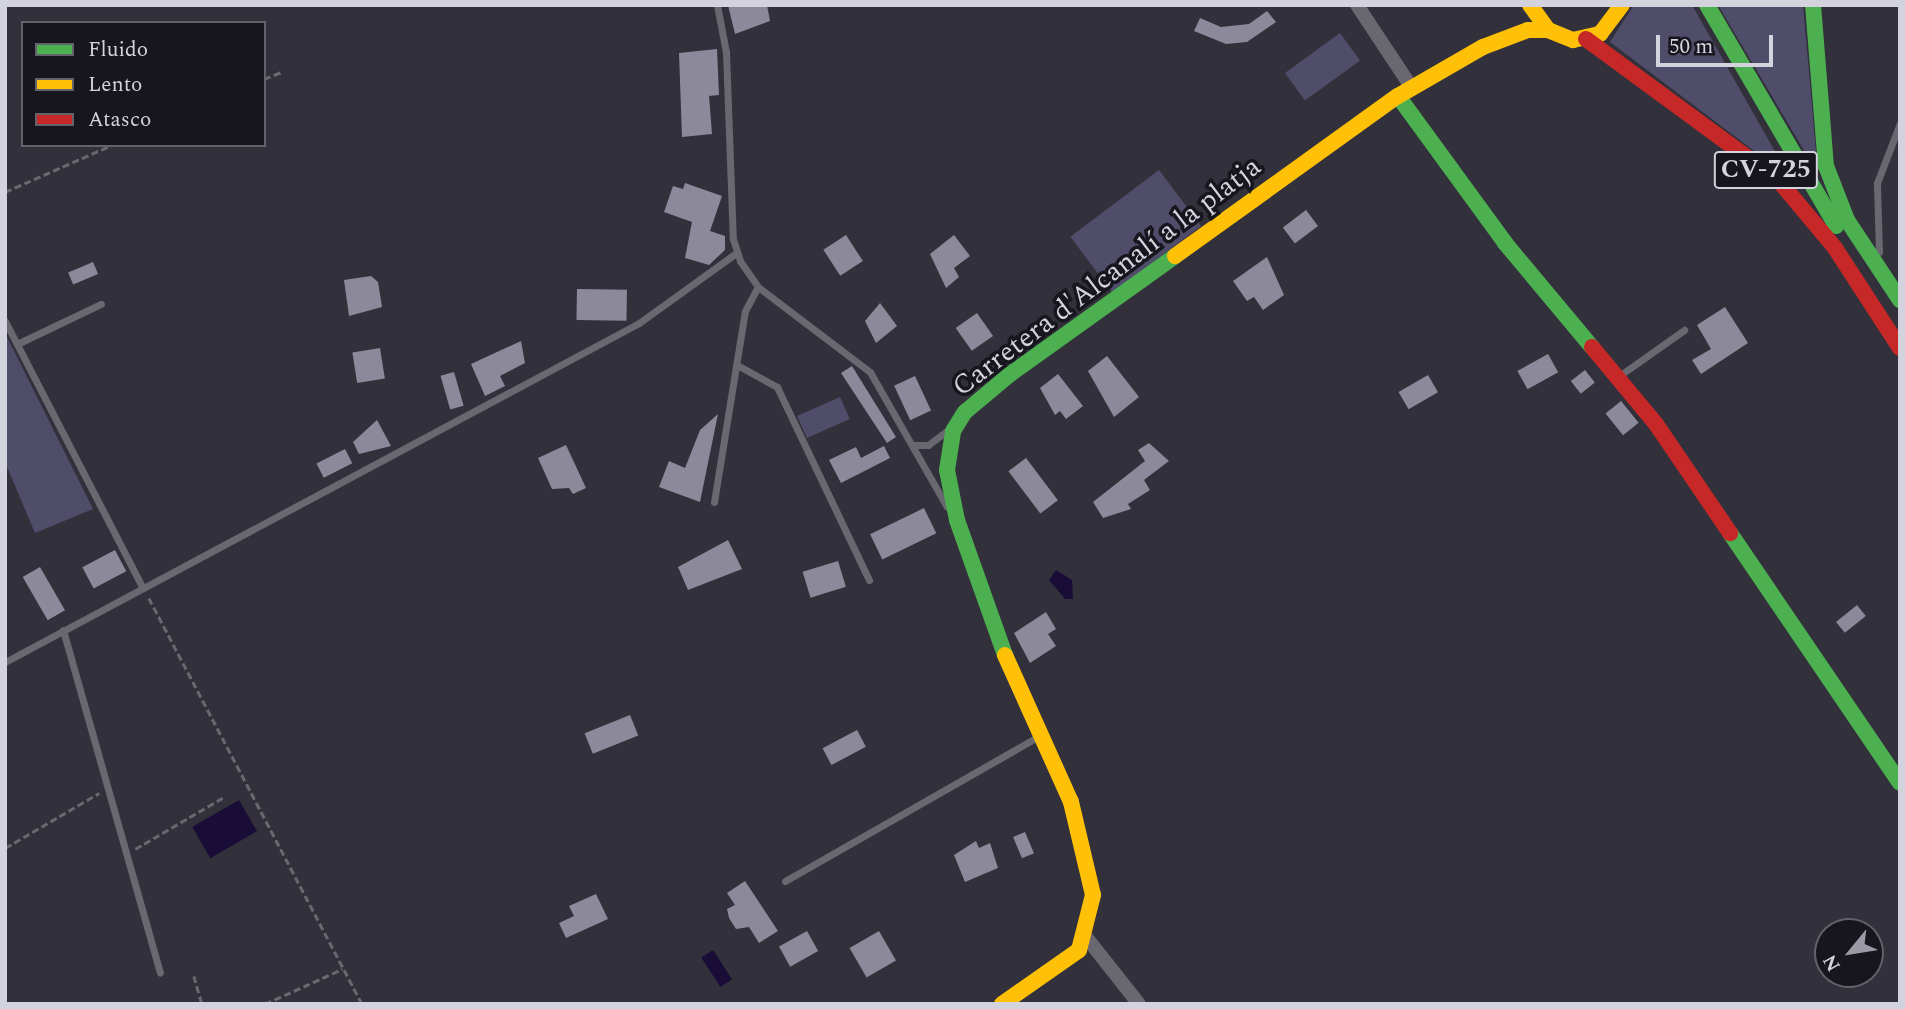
<!DOCTYPE html>
<html>
<head>
<meta charset="utf-8">
<style>
	body { margin:0 }
	#map { position:relative; width:1905px; height:1009px; overflow:hidden; background:#32303a; font-family:Spectral,serif }
	div>[style] { position:absolute }
	.green>* { inset:0; background:#504d6b; transform-origin:0 0 }
	.water>* { inset:0; background:#190d38; transform-origin:0 0 }
	.building>* { inset:0; background:#8c8a9a; transform-origin:0 0 }
	.path>* { height:2.5px; margin-top:-1.25px; transform-origin:0; background:repeating-linear-gradient(90deg,#69686f 0 7px,transparent 0 10.5px) }
	.lane>* { height:7px; margin:-3.5px; padding:0 3.5px; transform-origin:3.5px; border-radius:3.5px; background:#696770 }
	.street>* { height:14px; margin:-7px; padding:0 7px; transform-origin:7px; border-radius:7px; background:#696770 }
	.fast>* { height:16px; margin:-8px; padding:0 8px; transform-origin:8px; border-radius:8px; background:#4caf50 }
	.slow>* { height:16px; margin:-8px; padding:0 8px; transform-origin:8px; border-radius:8px; background:#ffc107 }
	.jam>* { height:16px; margin:-8px; padding:0 8px; transform-origin:8px; border-radius:8px; background:#c62828 }
	span { translate:-50% -50%; white-space:nowrap; text-align:center; line-height:1.15; -webkit-text-stroke:7px #17161e; paint-order:stroke }
	.shield-label span { padding:2px 5px; background:#17161e; border:2px solid; border-radius:5px; -webkit-text-stroke-width:0 }
	.shield-label { font-size:26px; color:#d3d3dd; font-weight:700 }
	.street-label { font-size:28px; color:#d3d3dd }
	.frame { position:absolute; inset:0; border:7px solid #d3d3dd; pointer-events:none }
	.legend { position:absolute; left:21px; top:21px; width:245px; height:126px; box-sizing:border-box; background:#17161e; border:2px solid #62626a; margin:0; padding:9px 12px; list-style:none; font-size:21px; color:#d3d3dd }
	.legend li { display:flex; align-items:center; gap:14px; height:35px }
	.legend b { width:35px; border:2px solid #62626a }
	.north { position:absolute; left:1814px; top:918px; width:70px; height:70px; box-sizing:border-box; background:#17161e; border:2px solid #62626a; border-radius:50%; rotate:240deg; font-size:19px; font-weight:700; line-height:28px; text-align:center; color:#d3d3dd }
	.north::after { content:''; display:block; margin:auto; width:24px; height:32px; background:#9b9aa4; clip-path:polygon(50% 0,100% 100%,50% 72%,0 100%) }
	.scale { position:absolute; left:1656px; top:35px; width:117px; height:32px; box-sizing:border-box; border:4px solid #d3d3dd; border-top:0; padding-left:9px; font-size:21px; line-height:24px; white-space:nowrap; color:#d3d3dd; -webkit-text-stroke:5px #17161e; paint-order:stroke }
</style>
</head>
<body>
<div id="map">
	<div class="green">
		<div style="clip-path:polygon(1634px 5px,1692px 5px,1790px 178px,1610px 42px)"></div>
		<div style="clip-path:polygon(1718px 5px,1803px 5px,1818px 174px)"></div>
		<div style="left:1340px;top:33px;width:34px;height:68px;rotate:54deg"></div>
		<div style="left:1159px;top:170px;width:70px;height:111px;rotate:53deg"></div>
		<div style="clip-path:polygon(5px 333px,93px 509px,35px 533px,5px 462px)"></div>
		<div style="left:840px;top:397px;width:24px;height:47px;rotate:66deg"></div>
	</div>
	<div class="water">
		<div style="clip-path:polygon(1056px 570px,1072px 580px,1073px 599px,1065px 599px,1049px 580px)"></div>
		<div style="left:239px;top:800px;width:36px;height:54px;rotate:60deg"></div>
		<div style="left:713px;top:950px;width:35px;height:14px;rotate:57deg"></div>
	</div>
	<div class="building">
		<div style="clip-path:polygon(728px 5px,767px 5px,770px 21px,735px 34px)"></div>
		<div style="clip-path:polygon(1267px 11px,1276px 22px,1247px 42px,1226px 44px,1194px 31px,1200px 18px,1221px 27px,1249px 24px)"></div>
		<div style="clip-path:polygon(717px 49px,719px 95px,709px 96px,712px 134px,682px 137px,679px 53px)"></div>
		<div style="clip-path:polygon(685px 183px,722px 196px,710px 231px,725px 236px,725px 250px,709px 265px,685px 258px,692px 222px,664px 212px,673px 186px,683px 189px)"></div>
		<div style="left:1306px;top:210px;width:20px;height:29px;rotate:53deg"></div>
		<div style="left:846px;top:235px;width:31px;height:27px;rotate:57deg"></div>
		<div style="clip-path:polygon(954px 235px,970px 256px,954px 268px,959px 277px,946px 288px,930px 254px)"></div>
		<div style="clip-path:polygon(1267px 257px,1284px 295px,1263px 310px,1254px 297px,1247px 301px,1233px 281px)"></div>
		<div style="left:93px;top:262px;width:13px;height:27px;rotate:67deg"></div>
		<div style="clip-path:polygon(371px 276px,378px 282px,382px 307px,349px 316px,344px 280px)"></div>
		<div style="left:577px;top:289px;width:50px;height:31px;rotate:1deg"></div>
		<div style="clip-path:polygon(880px 303px,897px 326px,876px 343px,865px 321px)"></div>
		<div style="clip-path:polygon(1725px 307px,1748px 343px,1701px 374px,1692px 360px,1711px 349px,1697px 325px)"></div>
		<div style="left:977px;top:313px;width:28px;height:26px;rotate:55deg"></div>
		<div style="clip-path:polygon(521px 341px,525px 363px,500px 376px,505px 386px,485px 396px,471px 364px)"></div>
		<div style="left:380px;top:348px;width:31px;height:28px;rotate:81deg"></div>
		<div style="left:1548px;top:354px;width:21px;height:35px;rotate:61deg"></div>
		<div style="clip-path:polygon(1107px 356px,1139px 397px,1114px 417px,1088px 371px)"></div>
		<div style="clip-path:polygon(852px 366px,896px 437px,887px 443px,841px 373px)"></div>
		<div style="left:1585px;top:370px;width:16px;height:18px;rotate:52deg"></div>
		<div style="left:454px;top:372px;width:35px;height:14px;rotate:74deg"></div>
		<div style="clip-path:polygon(1058px 374px,1083px 406px,1066px 419px,1060px 411px,1055px 415px,1040px 388px)"></div>
		<div style="left:1428px;top:375px;width:20px;height:34px;rotate:60deg"></div>
		<div style="left:915px;top:376px;width:38px;height:23px;rotate:65deg"></div>
		<div style="left:1621px;top:401px;width:28px;height:20px;rotate:51deg"></div>
		<div style="clip-path:polygon(718px 414px,700px 502px,659px 487px,669px 461px,685px 468px,700px 430px)"></div>
		<div style="clip-path:polygon(377px 420px,391px 446px,359px 454px,353px 442px)"></div>
		<div style="clip-path:polygon(1149px 443px,1169px 461px,1144px 480px,1150px 490px,1128px 504px,1131px 509px,1103px 518px,1093px 502px,1145px 461px,1138px 450px)"></div>
		<div style="clip-path:polygon(566px 445px,586px 488px,573px 494px,569px 488px,552px 489px,538px 458px)"></div>
		<div style="clip-path:polygon(884px 446px,890px 458px,841px 483px,829px 460px,856px 447px,861px 458px)"></div>
		<div style="left:345px;top:449px;width:16px;height:32px;rotate:63deg"></div>
		<div style="left:1026px;top:458px;width:53px;height:22px;rotate:53deg"></div>
		<div style="left:924px;top:508px;width:28px;height:60px;rotate:64deg"></div>
		<div style="clip-path:polygon(728px 540px,742px 569px,688px 590px,678px 567px)"></div>
		<div style="left:115px;top:550px;width:24px;height:37px;rotate:62deg"></div>
		<div style="left:838px;top:561px;width:27px;height:37px;rotate:73deg"></div>
		<div style="left:40px;top:567px;width:50px;height:20px;rotate:60deg"></div>
		<div style="left:1857px;top:605px;width:14px;height:27px;rotate:51deg"></div>
		<div style="clip-path:polygon(1046px 612px,1056px 629px,1048px 634px,1056px 646px,1030px 663px,1014px 633px)"></div>
		<div style="left:630px;top:715px;width:22px;height:49px;rotate:68deg"></div>
		<div style="left:857px;top:730px;width:19px;height:39px;rotate:62deg"></div>
		<div style="left:1025px;top:832px;width:23px;height:13px;rotate:67deg"></div>
		<div style="clip-path:polygon(976px 841px,979px 848px,990px 843px,998px 868px,965px 882px,954px 855px)"></div>
		<div style="clip-path:polygon(745px 881px,778px 931px,759px 943px,749px 927px,736px 929px,729px 918px,727px 909px,735px 905px,727px 893px)"></div>
		<div style="clip-path:polygon(596px 894px,608px 919px,566px 938px,559px 923px,574px 916px,569px 906px)"></div>
		<div style="left:807px;top:931px;width:23px;height:32px;rotate:61deg"></div>
		<div style="left:879px;top:931px;width:34px;height:34px;rotate:60deg"></div>
	</div>
	<div class="path">
		<div style="left:264px;top:79px;width:18px;rotate:-22deg"></div>
		<div style="left:5px;top:192px;width:117px;rotate:-23.7deg"></div>
		<div style="left:149px;top:598px;width:458px;rotate:62.3deg"></div>
		<div style="left:5px;top:848px;width:109px;rotate:-30.3deg"></div>
		<div style="left:135px;top:849px;width:103px;rotate:-30.3deg"></div>
		<div style="left:194px;top:976px;width:29px;rotate:74deg"></div>
		<div style="left:265px;top:1004px;width:85px;rotate:-24.4deg"></div>
	</div>
	<div class="lane">
		<div style="left:717px;top:5px;width:48px;rotate:79.2deg"></div>
		<div style="left:726px;top:52px;width:187px;rotate:87.9deg"></div>
		<div style="left:733px;top:239px;width:23px;rotate:72deg"></div>
		<div style="left:740px;top:261px;width:32px;rotate:55deg"></div>
		<div style="left:758px;top:287px;width:141px;rotate:37.2deg"></div>
		<div style="left:870px;top:372px;width:155px;rotate:60.3deg"></div>
		<div style="left:1879px;top:252px;width:69px;rotate:-91.7deg"></div>
		<div style="left:1877px;top:183px;width:64px;rotate:-69deg"></div>
		<div style="left:5px;top:321px;width:298px;rotate:62.7deg"></div>
		<div style="left:17px;top:344px;width:93px;rotate:-25.5deg"></div>
		<div style="left:737px;top:365px;width:46px;rotate:28.8deg"></div>
		<div style="left:777px;top:387px;width:214px;rotate:64.5deg"></div>
		<div style="left:1619px;top:376px;width:80px;rotate:-35.3deg"></div>
		<div style="left:914px;top:445px;width:14px"></div>
		<div style="left:928px;top:445px;width:25px;rotate:-37deg"></div>
		<div style="left:714px;top:502px;width:193px;rotate:-80.8deg"></div>
		<div style="left:745px;top:311px;width:27px;rotate:-62deg"></div>
		<div style="left:63px;top:630px;width:356px;rotate:74.2deg"></div>
		<div style="left:5px;top:662px;width:719px;rotate:-28.13deg"></div>
		<div style="left:639px;top:323px;width:120px;rotate:-35.8deg"></div>
		<div style="left:785px;top:881px;width:292px;rotate:-29.7deg"></div>
	</div>
	<div class="street">
		<div style="left:1357px;top:5px;width:100px;rotate:56.5deg"></div>
		<div style="left:1086px;top:937px;width:85px;rotate:51.7deg"></div>
	</div>
	<div class="fast">
		<div style="left:1707px;top:5px;width:256px;rotate:59.7deg"></div>
		<div style="left:1813px;top:5px;width:162px;rotate:85.4deg"></div>
		<div style="left:1826px;top:166px;width:58px;rotate:68.7deg"></div>
		<div style="left:1847px;top:220px;width:96px;rotate:56.5deg"></div>
		<div style="left:1398px;top:96px;width:182px;rotate:53.9deg"></div>
		<div style="left:1505px;top:243px;width:136px;rotate:50.1deg"></div>
		<div style="left:1730px;top:533px;width:302px;rotate:55.8deg"></div>
		<div style="left:1005px;top:655px;width:143px;rotate:-109.6deg"></div>
		<div style="left:957px;top:520px;width:51px;rotate:-101.3deg"></div>
		<div style="left:947px;top:470px;width:39px;rotate:-81deg"></div>
		<div style="left:953px;top:431px;width:22px;rotate:-58deg"></div>
		<div style="left:965px;top:412px;width:57px;rotate:-40.1deg"></div>
		<div style="left:1009px;top:375px;width:204px;rotate:-35.6deg"></div>
	</div>
	<div class="slow">
		<div style="left:1530px;top:5px;width:31px;rotate:54deg"></div>
		<div style="left:1548px;top:30px;width:27px;rotate:22deg"></div>
		<div style="left:1573px;top:40px;width:28px;rotate:-13deg"></div>
		<div style="left:1600px;top:34px;width:36px;rotate:-53deg"></div>
		<div style="left:1175px;top:256px;width:274px;rotate:-35.7deg"></div>
		<div style="left:1398px;top:96px;width:98px;rotate:-30deg"></div>
		<div style="left:1483px;top:47px;width:48px;rotate:-20.7deg"></div>
		<div style="left:1528px;top:30px;width:20px"></div>
		<div style="left:1002px;top:1004px;width:94px;rotate:-35deg"></div>
		<div style="left:1079px;top:950px;width:57px;rotate:-75.7deg"></div>
		<div style="left:1093px;top:895px;width:96px;rotate:-103.3deg"></div>
		<div style="left:1071px;top:802px;width:161px;rotate:-114.2deg"></div>
	</div>
	<div class="jam">
		<div style="left:1586px;top:39px;width:240px;rotate:36.3deg"></div>
		<div style="left:1779px;top:181px;width:87px;rotate:50.1deg"></div>
		<div style="left:1835px;top:248px;width:119px;rotate:57deg"></div>
		<div style="left:1592px;top:347px;width:100px;rotate:50.3deg"></div>
		<div style="left:1656px;top:424px;width:132px;rotate:55.8deg"></div>
	</div>
	<div class="shield-label">
		<span style="left:1766px;top:170px">CV-725</span>
	</div>
	<div class="street-label">
		<span style="left:1107px;top:277px;rotate:-37deg">Carretera d'Alcanalí a la platja</span>
	</div>
	<div class="frame"></div>
	<ul class="legend">
	<li><b style="height:9px;background:#4caf50"></b>Fluido</li>
	<li><b style="height:9px;background:#ffc107"></b>Lento</li>
	<li><b style="height:9px;background:#c62828"></b>Atasco</li>
	</ul>
	<div class="north">N</div>
	<div class="scale">50 m</div>
</div>
</body>
</html>
